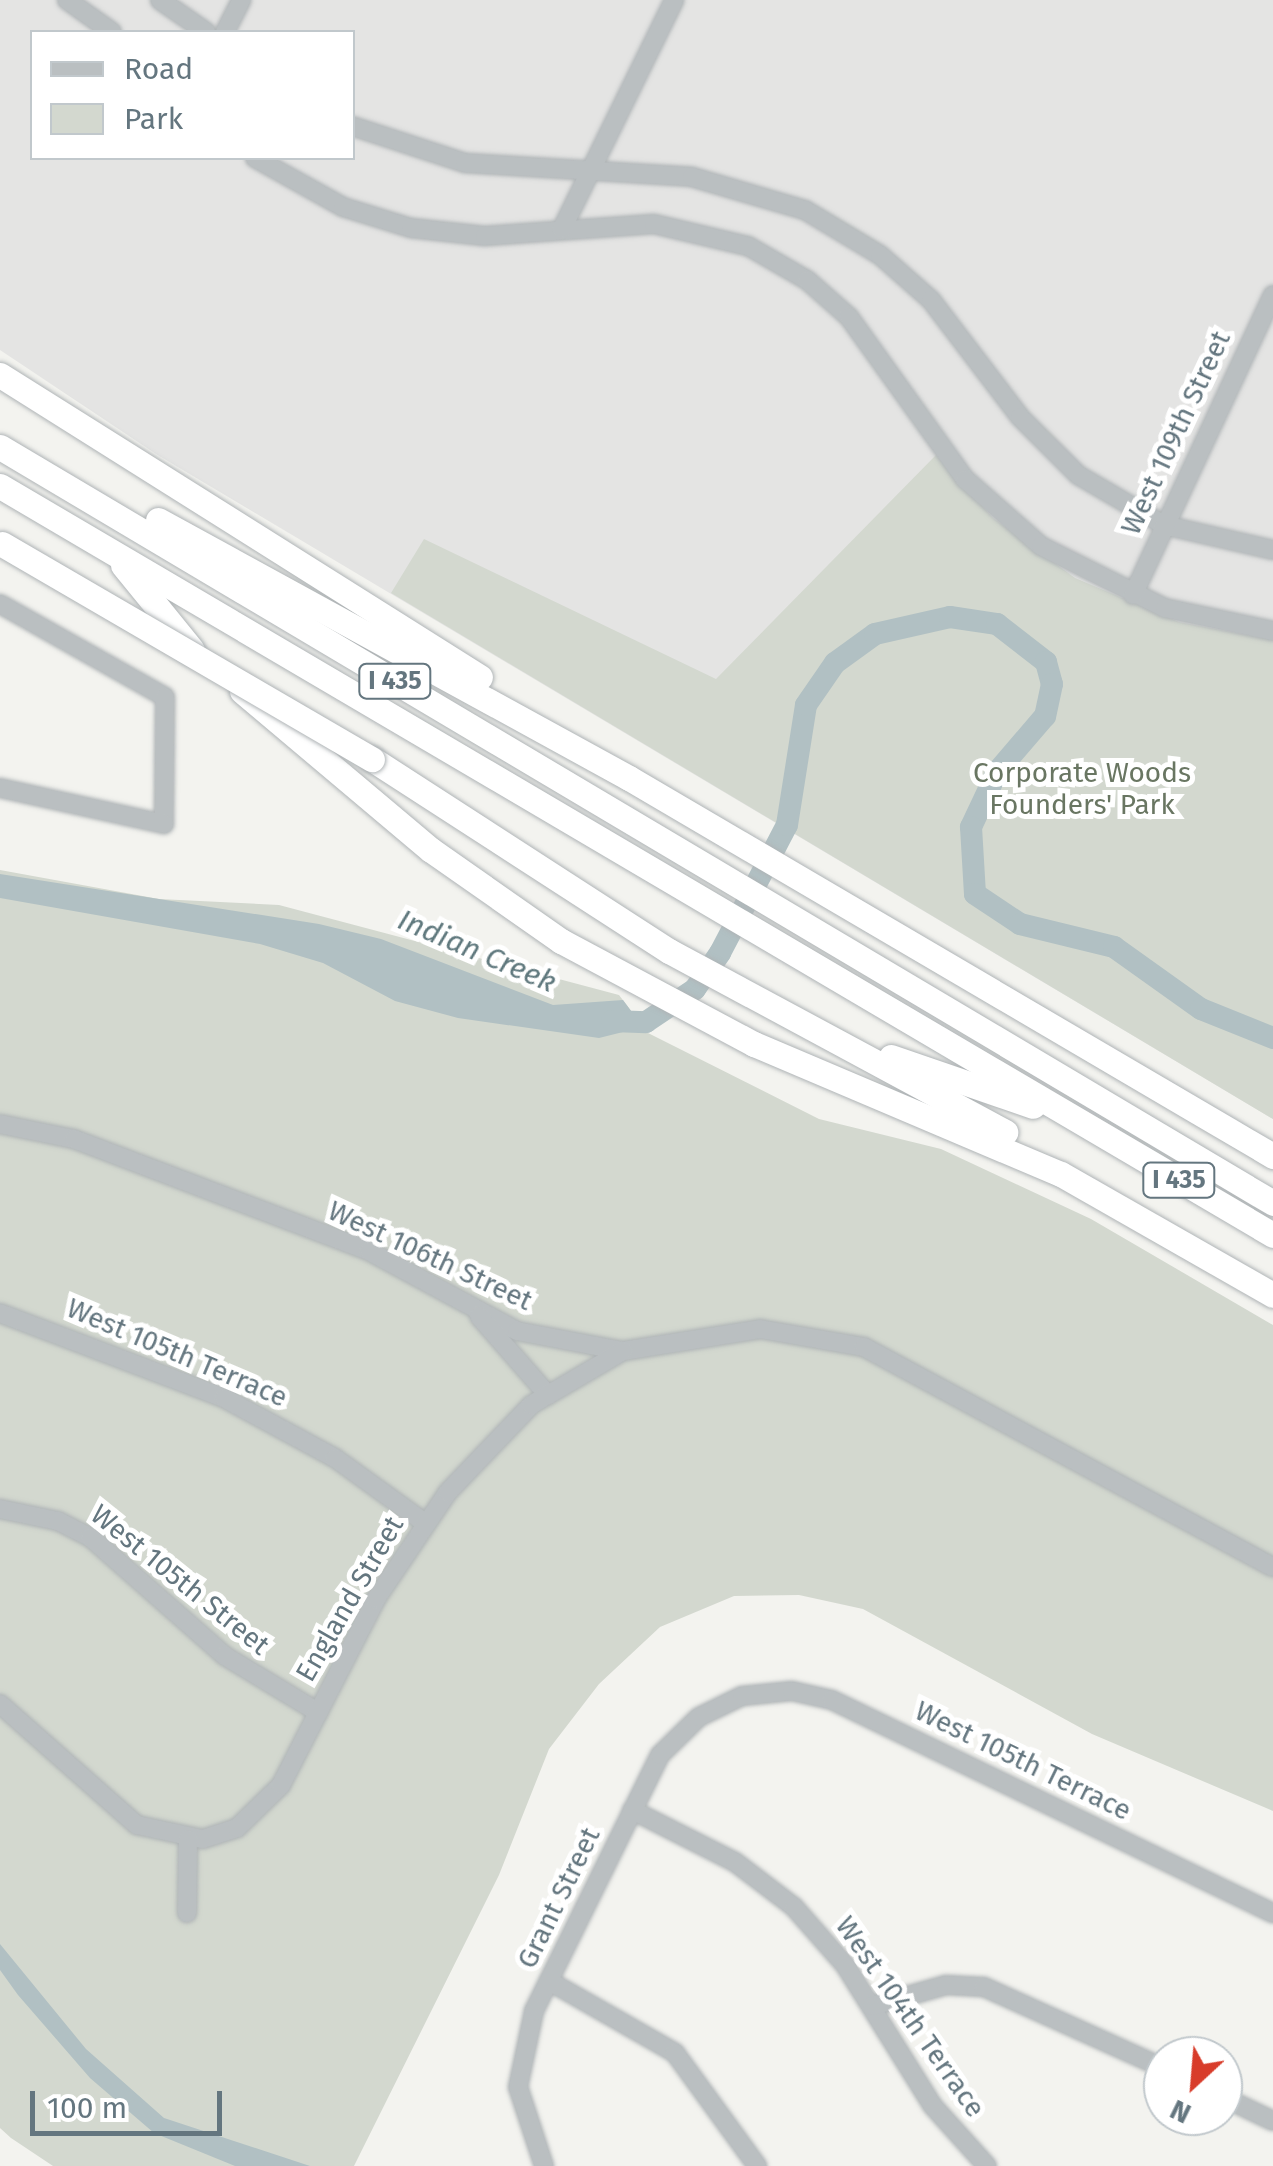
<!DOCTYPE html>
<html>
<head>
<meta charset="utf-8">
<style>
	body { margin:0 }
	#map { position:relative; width:1273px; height:2166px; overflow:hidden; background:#f3f3ef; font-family:"Fira Sans",sans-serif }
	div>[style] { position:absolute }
	.built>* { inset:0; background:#e4e4e3 }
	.green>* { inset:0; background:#d3d8cf }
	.water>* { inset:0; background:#b1c0c3 }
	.river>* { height:22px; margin:-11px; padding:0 11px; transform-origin:11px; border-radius:11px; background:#b1c0c3 }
	.roads { filter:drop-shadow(0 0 2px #afb4b6) drop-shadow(0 0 2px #afb4b6) }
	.minor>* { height:18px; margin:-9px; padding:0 9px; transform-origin:9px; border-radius:9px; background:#babfc1 }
	.highway>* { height:25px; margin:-12.5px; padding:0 12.5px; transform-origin:12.5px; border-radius:12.5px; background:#fff }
	.bridges { filter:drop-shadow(0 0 2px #afb4b6) drop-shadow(0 0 2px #afb4b6) }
	.highway-bridge>* { height:25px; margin:-12.5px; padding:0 12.5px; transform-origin:12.5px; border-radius:12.5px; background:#fff }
	span { translate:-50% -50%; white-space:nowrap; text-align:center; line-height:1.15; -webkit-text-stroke:10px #fff; paint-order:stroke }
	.shield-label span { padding:2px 8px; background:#fff; border:2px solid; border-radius:8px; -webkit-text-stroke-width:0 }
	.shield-label { font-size:25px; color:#64767f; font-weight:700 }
	.street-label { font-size:28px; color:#64767f }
	.park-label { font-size:28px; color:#697662 }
	.water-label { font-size:30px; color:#5f787d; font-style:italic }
	.legend { position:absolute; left:30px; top:30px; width:325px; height:130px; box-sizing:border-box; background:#fff; border:2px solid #c1c8cc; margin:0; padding:12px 18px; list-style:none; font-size:30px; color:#64767f }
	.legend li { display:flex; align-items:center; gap:20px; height:50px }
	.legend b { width:50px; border:2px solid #c1c8cc }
	.north { position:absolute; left:1143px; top:2036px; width:100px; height:100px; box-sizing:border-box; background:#fff; border:2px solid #c1c8cc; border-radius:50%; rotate:206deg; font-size:28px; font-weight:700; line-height:40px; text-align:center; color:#64767f }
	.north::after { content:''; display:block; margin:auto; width:35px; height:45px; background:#d83c2a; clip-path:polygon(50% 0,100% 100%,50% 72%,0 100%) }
	.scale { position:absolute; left:30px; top:2091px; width:192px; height:45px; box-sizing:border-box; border:5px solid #64767f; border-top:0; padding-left:12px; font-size:30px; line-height:35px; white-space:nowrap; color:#64767f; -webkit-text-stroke:8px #fff; paint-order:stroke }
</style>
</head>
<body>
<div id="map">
	<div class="built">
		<div style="clip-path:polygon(evenodd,0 0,1273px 0,1273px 1119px,156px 454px,0 350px,0 0,32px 32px,352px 32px,352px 158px,32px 158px,32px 32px)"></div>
	</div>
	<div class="green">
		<div style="clip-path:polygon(936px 455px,993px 518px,1075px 578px,1179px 622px,1273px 640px,1273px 1119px,391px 593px,424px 539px,716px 679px)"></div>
		<div style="clip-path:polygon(0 870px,159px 899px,279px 905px,619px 995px,648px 1033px,819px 1119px,941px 1149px,1091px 1219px,1273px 1325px,1273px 1811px,1092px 1734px,863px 1609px,799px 1595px,734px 1596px,660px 1627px,599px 1684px,549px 1749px,499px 1875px,354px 2166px,53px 2166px,11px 2138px,0 2128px)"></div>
	</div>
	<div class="water">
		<div style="clip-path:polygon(0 874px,319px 924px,381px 939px,553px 1005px,623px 1000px,643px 1027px,599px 1038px,458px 1018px,395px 1001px,323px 963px,260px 944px,0 898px)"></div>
		<div style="clip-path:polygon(0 1944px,86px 2049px,164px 2118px,310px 2166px,235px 2166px,154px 2133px,90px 2078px,18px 1995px,0 1970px)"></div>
	</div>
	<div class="river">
		<div style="left:612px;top:1021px;width:34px;rotate:2deg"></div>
		<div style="left:646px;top:1022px;width:59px;rotate:-34deg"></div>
		<div style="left:695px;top:989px;width:44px;rotate:-55.2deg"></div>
		<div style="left:720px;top:953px;width:144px;rotate:-62.4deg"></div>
		<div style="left:787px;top:825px;width:121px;rotate:-81deg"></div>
		<div style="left:806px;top:705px;width:51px;rotate:-55.4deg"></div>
		<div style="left:835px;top:663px;width:49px;rotate:-35.9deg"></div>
		<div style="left:875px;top:634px;width:77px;rotate:-12.8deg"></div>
		<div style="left:950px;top:617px;width:48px;rotate:8.5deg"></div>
		<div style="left:997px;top:624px;width:62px;rotate:37.8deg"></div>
		<div style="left:1046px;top:662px;width:23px;rotate:75deg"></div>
		<div style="left:1052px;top:684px;width:33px;rotate:102deg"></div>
		<div style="left:1045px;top:716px;width:74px;rotate:130.6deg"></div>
		<div style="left:997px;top:772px;width:61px;rotate:115.3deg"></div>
		<div style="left:971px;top:827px;width:67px;rotate:86.6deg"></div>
		<div style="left:975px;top:894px;width:54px;rotate:33.7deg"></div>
		<div style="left:1020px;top:924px;width:97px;rotate:13.7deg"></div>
		<div style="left:1114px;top:947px;width:107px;rotate:35.5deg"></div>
		<div style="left:1201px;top:1009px;width:78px;rotate:21.9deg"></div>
	</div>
	<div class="roads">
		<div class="minor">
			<div style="left:67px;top:0;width:55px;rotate:35.4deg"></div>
			<div style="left:160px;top:0;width:56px;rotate:34.8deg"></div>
			<div style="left:225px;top:32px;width:36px;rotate:-63deg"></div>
			<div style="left:352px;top:126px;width:119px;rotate:18.1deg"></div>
			<div style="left:465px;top:163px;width:227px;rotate:3.5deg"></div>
			<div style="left:692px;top:177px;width:118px;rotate:16.3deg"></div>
			<div style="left:805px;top:210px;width:87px;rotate:31deg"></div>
			<div style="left:880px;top:255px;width:68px;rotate:41.4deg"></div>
			<div style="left:931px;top:300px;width:147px;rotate:52.7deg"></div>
			<div style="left:1020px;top:417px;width:82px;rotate:45deg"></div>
			<div style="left:1078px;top:475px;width:99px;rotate:30.2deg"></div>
			<div style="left:1164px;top:525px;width:112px;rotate:12.9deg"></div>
			<div style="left:255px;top:158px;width:101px;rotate:29.1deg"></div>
			<div style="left:343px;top:207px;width:71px;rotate:17.2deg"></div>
			<div style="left:411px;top:228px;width:74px;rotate:6.2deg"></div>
			<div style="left:485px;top:236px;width:169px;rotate:-4.1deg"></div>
			<div style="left:654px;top:224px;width:97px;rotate:13.2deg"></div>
			<div style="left:748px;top:246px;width:68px;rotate:30deg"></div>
			<div style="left:807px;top:280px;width:56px;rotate:41.4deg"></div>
			<div style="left:849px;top:317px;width:199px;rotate:54.4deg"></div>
			<div style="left:965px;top:479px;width:101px;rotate:41.4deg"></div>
			<div style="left:1041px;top:546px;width:139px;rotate:26.6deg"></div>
			<div style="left:1165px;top:608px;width:110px;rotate:12deg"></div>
			<div style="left:562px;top:229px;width:255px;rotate:-63.9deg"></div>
			<div style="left:1133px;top:595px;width:331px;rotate:-65deg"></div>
			<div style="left:0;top:604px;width:189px;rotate:29.4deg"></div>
			<div style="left:165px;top:697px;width:127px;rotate:90.5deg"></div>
			<div style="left:164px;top:824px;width:168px;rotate:-167.6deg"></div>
			<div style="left:0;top:1124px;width:76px;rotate:11.5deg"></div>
			<div style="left:74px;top:1139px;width:316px;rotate:20.8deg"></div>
			<div style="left:369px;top:1251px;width:168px;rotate:28.4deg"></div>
			<div style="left:517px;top:1331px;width:108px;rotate:10.7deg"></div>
			<div style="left:623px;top:1351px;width:139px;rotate:-9.1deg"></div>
			<div style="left:760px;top:1329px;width:106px;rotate:9.8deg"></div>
			<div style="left:864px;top:1347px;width:464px;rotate:28.3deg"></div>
			<div style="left:0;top:1313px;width:240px;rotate:20.8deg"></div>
			<div style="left:224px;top:1398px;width:126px;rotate:28.4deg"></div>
			<div style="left:335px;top:1458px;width:111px;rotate:35.8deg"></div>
			<div style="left:479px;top:1316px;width:105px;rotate:48.9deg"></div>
			<div style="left:0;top:1509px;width:59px;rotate:11.7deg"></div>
			<div style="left:58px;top:1521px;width:36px;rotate:27deg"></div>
			<div style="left:90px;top:1537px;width:180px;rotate:41.4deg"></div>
			<div style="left:225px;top:1656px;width:109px;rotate:31.1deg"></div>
			<div style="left:0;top:1704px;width:183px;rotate:41.5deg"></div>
			<div style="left:137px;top:1825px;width:67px;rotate:12deg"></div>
			<div style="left:203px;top:1839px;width:36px;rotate:-18deg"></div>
			<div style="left:237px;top:1828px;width:62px;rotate:-44.3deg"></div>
			<div style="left:281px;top:1785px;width:209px;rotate:-62.9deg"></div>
			<div style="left:376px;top:1599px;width:129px;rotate:-56.1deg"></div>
			<div style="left:448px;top:1492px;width:120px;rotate:-46.3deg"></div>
			<div style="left:531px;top:1405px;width:107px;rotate:-30.4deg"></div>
			<div style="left:632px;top:1810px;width:115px;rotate:26.8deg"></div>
			<div style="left:735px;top:1862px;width:74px;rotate:37.3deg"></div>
			<div style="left:794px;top:1907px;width:77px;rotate:48.7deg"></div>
			<div style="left:845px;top:1965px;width:165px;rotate:58.1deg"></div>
			<div style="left:932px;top:2105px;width:82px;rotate:48deg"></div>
			<div style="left:187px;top:1913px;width:74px;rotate:-89.2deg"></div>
			<div style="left:549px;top:1981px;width:145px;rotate:29.7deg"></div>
			<div style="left:675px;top:2053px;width:140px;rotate:54deg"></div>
			<div style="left:872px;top:2006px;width:77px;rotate:-15.8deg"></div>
			<div style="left:946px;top:1985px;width:38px;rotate:3deg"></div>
			<div style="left:984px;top:1987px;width:196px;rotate:24.3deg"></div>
			<div style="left:1223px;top:2097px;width:55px;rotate:25.6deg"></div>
			<div style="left:544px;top:2166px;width:83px;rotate:-108.2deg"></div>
			<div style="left:518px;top:2087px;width:78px;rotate:-78.1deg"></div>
			<div style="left:534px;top:2011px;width:285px;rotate:-63.8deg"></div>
			<div style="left:660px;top:1755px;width:54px;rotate:-44.3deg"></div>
			<div style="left:699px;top:1717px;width:48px;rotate:-26deg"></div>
			<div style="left:742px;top:1696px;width:50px;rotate:-5.7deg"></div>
			<div style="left:792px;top:1691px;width:41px;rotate:12.7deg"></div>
			<div style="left:832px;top:1700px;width:490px;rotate:25.8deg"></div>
		</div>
		<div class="highway">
			<div style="left:0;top:375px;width:567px;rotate:32.18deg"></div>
			<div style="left:0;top:447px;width:1481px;rotate:30.7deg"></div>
			<div style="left:0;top:486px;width:1477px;rotate:30.47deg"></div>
			<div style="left:158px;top:520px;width:537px;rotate:28.71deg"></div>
			<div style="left:629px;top:778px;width:747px;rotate:30.41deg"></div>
			<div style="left:123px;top:565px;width:109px;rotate:50.9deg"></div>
			<div style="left:242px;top:691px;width:247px;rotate:40.1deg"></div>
			<div style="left:431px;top:850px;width:159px;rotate:35deg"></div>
			<div style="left:561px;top:941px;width:219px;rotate:28.1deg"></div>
			<div style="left:754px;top:1044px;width:333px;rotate:23deg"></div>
			<div style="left:1061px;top:1174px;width:244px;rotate:29.7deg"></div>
			<div style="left:372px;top:759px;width:354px;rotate:32.9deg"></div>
			<div style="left:669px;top:951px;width:382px;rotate:28.3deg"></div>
			<div style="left:891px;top:1057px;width:150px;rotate:19deg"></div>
		</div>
	</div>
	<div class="bridges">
		<div class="highway-bridge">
			<div style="left:2px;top:544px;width:428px;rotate:30.2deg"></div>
		</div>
	</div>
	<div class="shield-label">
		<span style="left:395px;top:681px">I 435</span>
		<span style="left:1179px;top:1180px">I 435</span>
	</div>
	<div class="street-label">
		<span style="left:1176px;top:433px;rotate:-65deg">West 109th Street</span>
		<span style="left:430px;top:1256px;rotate:25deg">West 106th Street</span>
		<span style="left:177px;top:1353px;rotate:23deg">West 105th Terrace</span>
		<span style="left:180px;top:1580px;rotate:39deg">West 105th Street</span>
		<span style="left:350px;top:1599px;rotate:-60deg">England Street</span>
		<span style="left:1023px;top:1761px;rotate:26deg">West 105th Terrace</span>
		<span style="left:559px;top:1898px;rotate:-64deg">Grant Street</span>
		<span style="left:910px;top:2017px;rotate:55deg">West 104th Terrace</span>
	</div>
	<div class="park-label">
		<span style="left:1082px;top:789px">Corporate Woods<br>Founders' Park</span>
	</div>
	<div class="water-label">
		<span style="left:477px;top:951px;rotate:23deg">Indian Creek</span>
	</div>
	<ul class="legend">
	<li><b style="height:12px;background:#babfc1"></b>Road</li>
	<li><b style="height:28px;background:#d3d8cf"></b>Park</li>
	</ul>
	<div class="north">N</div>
	<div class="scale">100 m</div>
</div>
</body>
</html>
